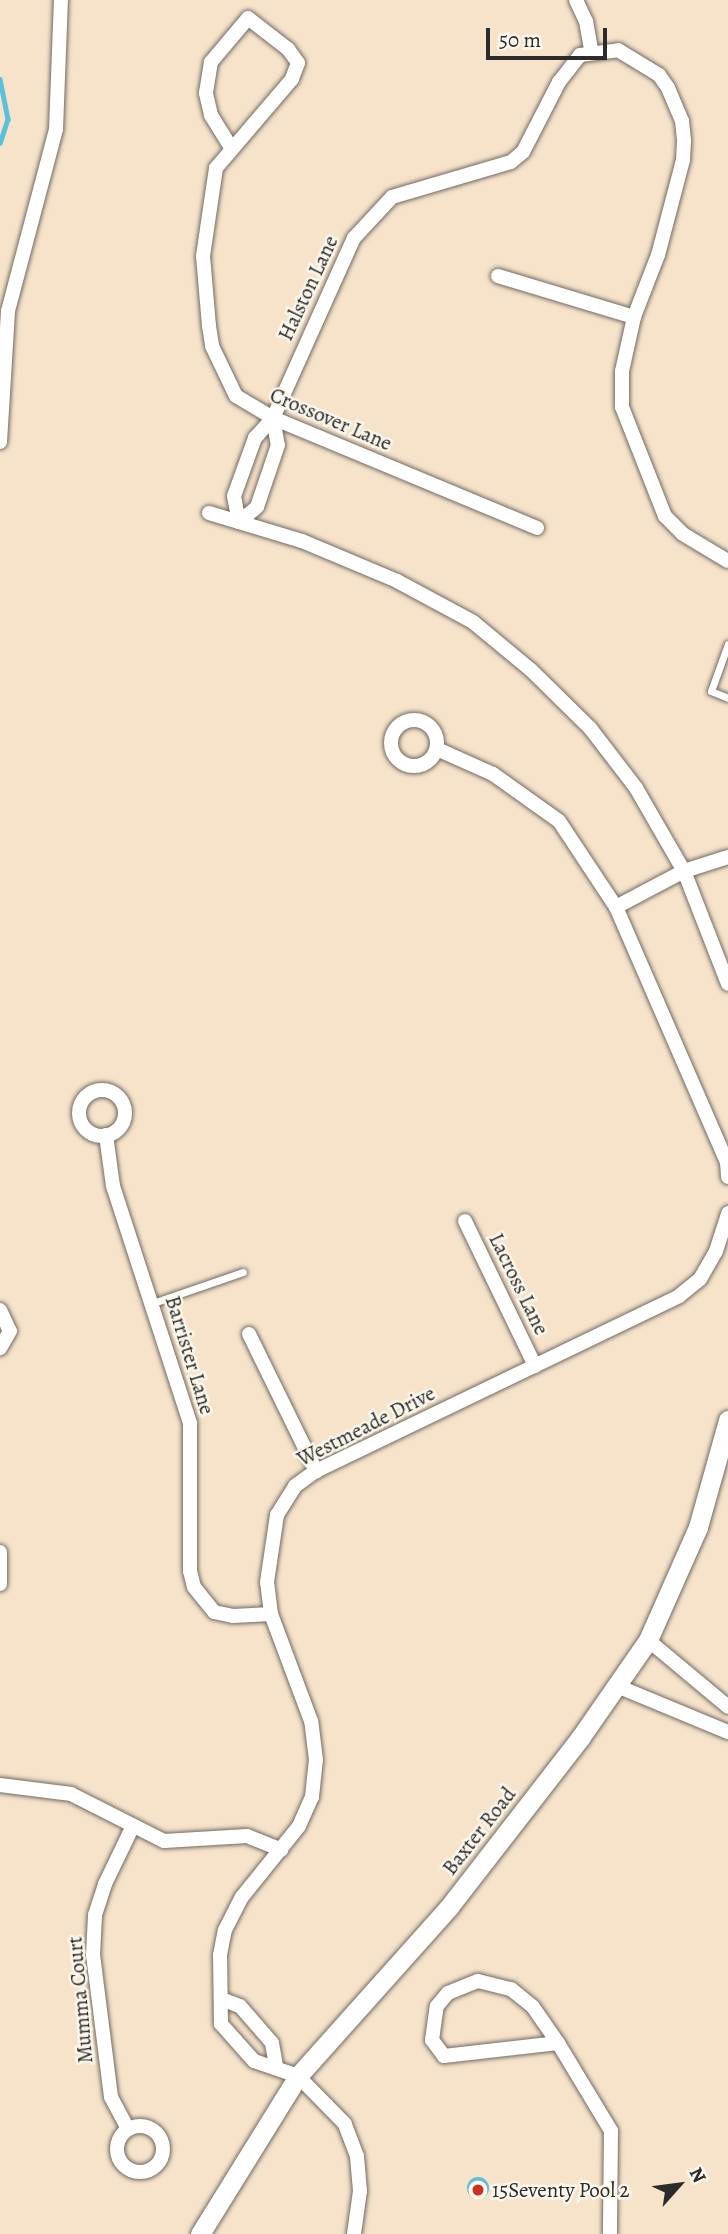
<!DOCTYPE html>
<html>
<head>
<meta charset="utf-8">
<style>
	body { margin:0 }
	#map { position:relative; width:728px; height:2234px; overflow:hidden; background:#f6e3ca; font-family:Alegreya,serif }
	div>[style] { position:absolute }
	.water>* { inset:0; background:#5dc0db }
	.round { border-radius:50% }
	.stream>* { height:4.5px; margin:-2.25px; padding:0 2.25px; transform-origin:2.25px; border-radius:2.25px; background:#5dc0db }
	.roads { filter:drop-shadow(0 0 2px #726b63) drop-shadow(0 0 2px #726b63) }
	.service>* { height:7px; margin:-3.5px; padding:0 3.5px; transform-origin:3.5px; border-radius:3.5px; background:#fff }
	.minor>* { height:14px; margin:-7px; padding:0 7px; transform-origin:7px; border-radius:7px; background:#fff }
	.minor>.ring { margin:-7px; padding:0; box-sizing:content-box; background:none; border:14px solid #fff; border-radius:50% }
	.secondary>* { height:19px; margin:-9.5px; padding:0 9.5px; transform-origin:9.5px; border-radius:9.5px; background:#fff }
	.dots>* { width:19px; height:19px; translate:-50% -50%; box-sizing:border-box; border:4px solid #fbf7ec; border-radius:50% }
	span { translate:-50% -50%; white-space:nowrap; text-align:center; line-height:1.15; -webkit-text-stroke:5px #fbf7ec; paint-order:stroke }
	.street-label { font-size:21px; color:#2b2b2b }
	.poi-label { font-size:21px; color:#2b2b2b }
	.left { translate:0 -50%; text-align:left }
	.north { position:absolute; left:644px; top:2150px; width:70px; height:70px; -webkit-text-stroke:5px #fbf7ec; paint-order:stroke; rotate:62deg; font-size:19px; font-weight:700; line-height:28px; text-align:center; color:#2b2b2b }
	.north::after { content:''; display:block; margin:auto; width:24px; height:32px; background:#2b2b2b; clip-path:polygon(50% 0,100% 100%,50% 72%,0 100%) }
	.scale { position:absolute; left:486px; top:28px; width:121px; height:32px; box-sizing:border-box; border:4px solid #2b2b2b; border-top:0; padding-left:9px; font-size:21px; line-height:24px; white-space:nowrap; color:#2b2b2b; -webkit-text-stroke:5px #fbf7ec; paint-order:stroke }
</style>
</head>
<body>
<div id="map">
	<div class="water">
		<div class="round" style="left:467px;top:2177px;width:22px;height:22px"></div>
	</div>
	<div class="stream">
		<div style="left:0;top:79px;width:41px;rotate:78.7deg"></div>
		<div style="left:8px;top:119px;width:25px;rotate:108deg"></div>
	</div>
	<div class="roads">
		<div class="service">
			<div style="left:728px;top:644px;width:50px;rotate:109.9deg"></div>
			<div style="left:711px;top:691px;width:18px;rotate:22deg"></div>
			<div style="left:153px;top:1303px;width:95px;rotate:-19deg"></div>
		</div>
		<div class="minor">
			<div style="left:576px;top:0;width:23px;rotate:65deg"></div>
			<div style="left:586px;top:21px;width:29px;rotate:80deg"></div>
			<div style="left:232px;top:149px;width:40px;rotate:-122deg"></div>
			<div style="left:211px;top:115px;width:23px;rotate:-103deg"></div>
			<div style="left:206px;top:93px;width:31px;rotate:-81deg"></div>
			<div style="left:211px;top:62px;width:57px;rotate:-49.9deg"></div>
			<div style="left:248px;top:18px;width:51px;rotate:37.8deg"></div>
			<div style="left:288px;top:49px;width:17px;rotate:54deg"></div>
			<div style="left:298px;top:63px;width:17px;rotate:111deg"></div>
			<div style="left:292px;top:79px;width:117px;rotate:130.5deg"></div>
			<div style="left:216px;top:168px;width:89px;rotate:98.4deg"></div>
			<div style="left:203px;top:256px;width:70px;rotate:85.1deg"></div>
			<div style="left:209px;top:326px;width:20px;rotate:81deg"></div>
			<div style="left:212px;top:346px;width:55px;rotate:64.4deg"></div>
			<div style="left:236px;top:396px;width:43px;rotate:30.7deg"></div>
			<div style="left:273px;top:418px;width:286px;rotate:22.6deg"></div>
			<div style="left:498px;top:276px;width:142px;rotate:16.8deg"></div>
			<div style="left:273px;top:418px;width:27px;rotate:80deg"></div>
			<div style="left:278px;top:445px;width:65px;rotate:108.7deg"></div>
			<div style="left:257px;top:507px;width:23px;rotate:140deg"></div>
			<div style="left:239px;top:522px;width:26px;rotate:-101deg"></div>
			<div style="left:234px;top:496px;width:62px;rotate:-70.1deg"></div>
			<div style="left:255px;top:438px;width:27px;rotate:-48deg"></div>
			<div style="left:273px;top:418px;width:197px;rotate:-65.8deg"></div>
			<div style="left:354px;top:238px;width:56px;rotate:-47.2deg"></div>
			<div style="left:392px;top:197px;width:124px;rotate:-16.4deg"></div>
			<div style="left:511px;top:162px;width:16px;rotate:-40deg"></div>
			<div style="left:523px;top:152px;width:79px;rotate:-62.8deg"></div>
			<div style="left:559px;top:82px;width:34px;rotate:-52deg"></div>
			<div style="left:580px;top:55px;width:38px;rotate:-7deg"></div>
			<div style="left:618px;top:50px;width:48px;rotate:31.4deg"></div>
			<div style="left:659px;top:75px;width:16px;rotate:55deg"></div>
			<div style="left:668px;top:88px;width:36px;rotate:67deg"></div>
			<div style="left:682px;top:121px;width:20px;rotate:84deg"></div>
			<div style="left:684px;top:141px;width:19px;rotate:93deg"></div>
			<div style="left:683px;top:160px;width:98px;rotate:104.7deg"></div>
			<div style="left:658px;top:255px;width:66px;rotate:111.2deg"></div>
			<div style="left:634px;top:317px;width:55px;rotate:102.5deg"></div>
			<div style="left:622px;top:371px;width:36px;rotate:90deg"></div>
			<div style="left:622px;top:407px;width:117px;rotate:68.5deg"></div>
			<div style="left:665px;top:516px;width:25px;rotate:45deg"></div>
			<div style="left:683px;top:534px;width:52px;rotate:31deg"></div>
			<div style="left:0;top:442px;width:131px;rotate:-86.5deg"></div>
			<div style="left:8px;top:311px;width:188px;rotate:-75.2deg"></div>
			<div style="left:56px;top:129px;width:129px;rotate:-87.8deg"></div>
			<div style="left:209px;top:513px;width:97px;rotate:16.8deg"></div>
			<div style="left:302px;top:541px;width:103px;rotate:22.8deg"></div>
			<div style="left:397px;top:581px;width:86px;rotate:28.3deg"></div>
			<div style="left:473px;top:622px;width:75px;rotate:39.6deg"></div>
			<div style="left:531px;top:670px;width:83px;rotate:44.5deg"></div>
			<div style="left:590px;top:728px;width:76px;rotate:52.5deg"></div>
			<div style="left:636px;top:788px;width:96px;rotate:60deg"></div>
			<div style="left:684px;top:871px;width:121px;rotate:68.7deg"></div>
			<div class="ring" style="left:391px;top:720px;width:32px;height:32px"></div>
			<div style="left:437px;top:749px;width:61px;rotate:24.1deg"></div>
			<div style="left:493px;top:774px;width:81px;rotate:35.5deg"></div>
			<div style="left:559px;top:821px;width:103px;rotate:56.5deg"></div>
			<div style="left:728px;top:857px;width:46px;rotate:162.3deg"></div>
			<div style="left:684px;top:871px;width:77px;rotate:152.1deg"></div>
			<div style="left:616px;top:907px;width:278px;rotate:66.5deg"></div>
			<div style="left:727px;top:1162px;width:15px;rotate:86deg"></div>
			<div class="ring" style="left:79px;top:1090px;width:32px;height:32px"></div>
			<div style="left:106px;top:1135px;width:51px;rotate:82.2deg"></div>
			<div style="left:113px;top:1186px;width:249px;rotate:72deg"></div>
			<div style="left:190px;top:1423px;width:148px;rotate:90deg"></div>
			<div style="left:190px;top:1571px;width:16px;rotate:76deg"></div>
			<div style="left:194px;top:1587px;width:32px;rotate:51deg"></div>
			<div style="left:214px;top:1612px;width:19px;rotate:12deg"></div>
			<div style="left:233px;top:1616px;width:38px;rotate:-3deg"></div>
			<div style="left:465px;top:1221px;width:161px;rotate:64.2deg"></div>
			<div style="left:0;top:1310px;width:23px;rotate:65deg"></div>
			<div style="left:10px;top:1331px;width:20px;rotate:120deg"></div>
			<div style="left:249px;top:1334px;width:153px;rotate:63.9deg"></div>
			<div style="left:0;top:1552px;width:32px;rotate:90deg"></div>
			<div style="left:648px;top:1640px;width:104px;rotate:39.9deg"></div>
			<div style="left:617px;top:1686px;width:120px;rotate:22.5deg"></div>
			<div style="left:0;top:1785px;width:72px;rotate:7.2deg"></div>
			<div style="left:71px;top:1794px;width:104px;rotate:26.8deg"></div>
			<div style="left:164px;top:1841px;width:83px;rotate:-3.4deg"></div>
			<div style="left:247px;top:1836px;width:37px;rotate:22deg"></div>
			<div style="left:478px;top:1981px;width:34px;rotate:14deg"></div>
			<div style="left:511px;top:1989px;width:28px;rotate:39deg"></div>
			<div style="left:533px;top:2007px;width:44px;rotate:55.2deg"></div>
			<div style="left:558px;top:2043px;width:115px;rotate:173.5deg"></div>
			<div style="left:444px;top:2056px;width:20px;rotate:-127deg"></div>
			<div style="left:432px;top:2040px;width:34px;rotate:-82deg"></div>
			<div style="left:437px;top:2006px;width:17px;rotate:-50deg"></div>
			<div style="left:448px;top:1993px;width:32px;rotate:-22deg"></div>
			<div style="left:224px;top:2000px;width:17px;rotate:21deg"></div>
			<div style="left:240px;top:2006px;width:49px;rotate:49.1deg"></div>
			<div style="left:272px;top:2043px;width:23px;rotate:80deg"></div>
			<div style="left:558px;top:2043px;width:103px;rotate:58.9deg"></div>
			<div style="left:611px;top:2131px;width:103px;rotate:90.6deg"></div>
			<div class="ring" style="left:117px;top:2126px;width:32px;height:32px"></div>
			<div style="left:128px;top:2129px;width:36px;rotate:-118deg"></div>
			<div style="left:111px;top:2097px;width:143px;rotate:-97.2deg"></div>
			<div style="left:93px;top:1955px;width:40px;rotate:-87.1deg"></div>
			<div style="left:95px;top:1915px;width:33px;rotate:-72deg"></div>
			<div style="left:105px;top:1884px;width:62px;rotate:-64.3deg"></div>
			<div style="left:354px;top:2234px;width:43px;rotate:-82.1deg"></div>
			<div style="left:360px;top:2191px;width:35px;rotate:-95deg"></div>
			<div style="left:357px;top:2156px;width:34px;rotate:-111deg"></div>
			<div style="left:345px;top:2124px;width:67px;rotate:-134.4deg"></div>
			<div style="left:298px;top:2076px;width:46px;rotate:-161.2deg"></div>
			<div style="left:254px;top:2061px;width:50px;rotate:-131.7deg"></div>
			<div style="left:221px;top:2024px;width:69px;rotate:-90.8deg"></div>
			<div style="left:220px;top:1955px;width:25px;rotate:-79deg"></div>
			<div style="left:225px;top:1930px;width:37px;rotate:-63deg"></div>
			<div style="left:242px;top:1897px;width:91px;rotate:-51.2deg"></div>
			<div style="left:299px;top:1826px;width:32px;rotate:-66deg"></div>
			<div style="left:312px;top:1797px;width:37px;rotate:-84deg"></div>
			<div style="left:316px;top:1760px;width:39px;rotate:-97deg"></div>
			<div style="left:311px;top:1721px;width:114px;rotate:-110.5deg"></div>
			<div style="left:271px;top:1614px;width:32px;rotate:-97deg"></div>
			<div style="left:267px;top:1582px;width:68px;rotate:-81.5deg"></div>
			<div style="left:277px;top:1515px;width:34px;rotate:-58deg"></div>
			<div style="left:295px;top:1486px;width:26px;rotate:-36deg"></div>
			<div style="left:316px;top:1471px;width:403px;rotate:-25.7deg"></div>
			<div style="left:679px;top:1296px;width:27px;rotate:-39deg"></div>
			<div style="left:700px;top:1279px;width:32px;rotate:-60deg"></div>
			<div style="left:716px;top:1251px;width:40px;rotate:-72deg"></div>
		</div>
		<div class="secondary">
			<div style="left:200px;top:2234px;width:186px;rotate:-58.2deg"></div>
			<div style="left:298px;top:2076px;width:227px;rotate:-48.2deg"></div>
			<div style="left:449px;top:1907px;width:214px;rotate:-52.2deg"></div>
			<div style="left:580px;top:1738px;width:119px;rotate:-55.2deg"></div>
			<div style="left:648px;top:1640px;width:124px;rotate:-66.1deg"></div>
			<div style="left:698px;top:1527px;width:111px;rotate:-74.3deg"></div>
		</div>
	</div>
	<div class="dots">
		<div style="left:478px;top:2190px;background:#c8321e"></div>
	</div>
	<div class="street-label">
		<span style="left:308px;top:288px;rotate:-65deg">Halston Lane</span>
		<span style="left:331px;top:419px;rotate:23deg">Crossover Lane</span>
		<span style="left:519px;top:1284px;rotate:64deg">Lacross Lane</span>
		<span style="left:190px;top:1355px;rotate:73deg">Barrister Lane</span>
		<span style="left:366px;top:1426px;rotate:-27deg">Westmeade Drive</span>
		<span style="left:479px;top:1831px;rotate:-52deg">Baxter Road</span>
		<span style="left:80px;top:2000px;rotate:-95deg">Mumma Court</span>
	</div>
	<div class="poi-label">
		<span class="left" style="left:492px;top:2190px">15Seventy Pool 2</span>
	</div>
	<div class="north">N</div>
	<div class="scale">50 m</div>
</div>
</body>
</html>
